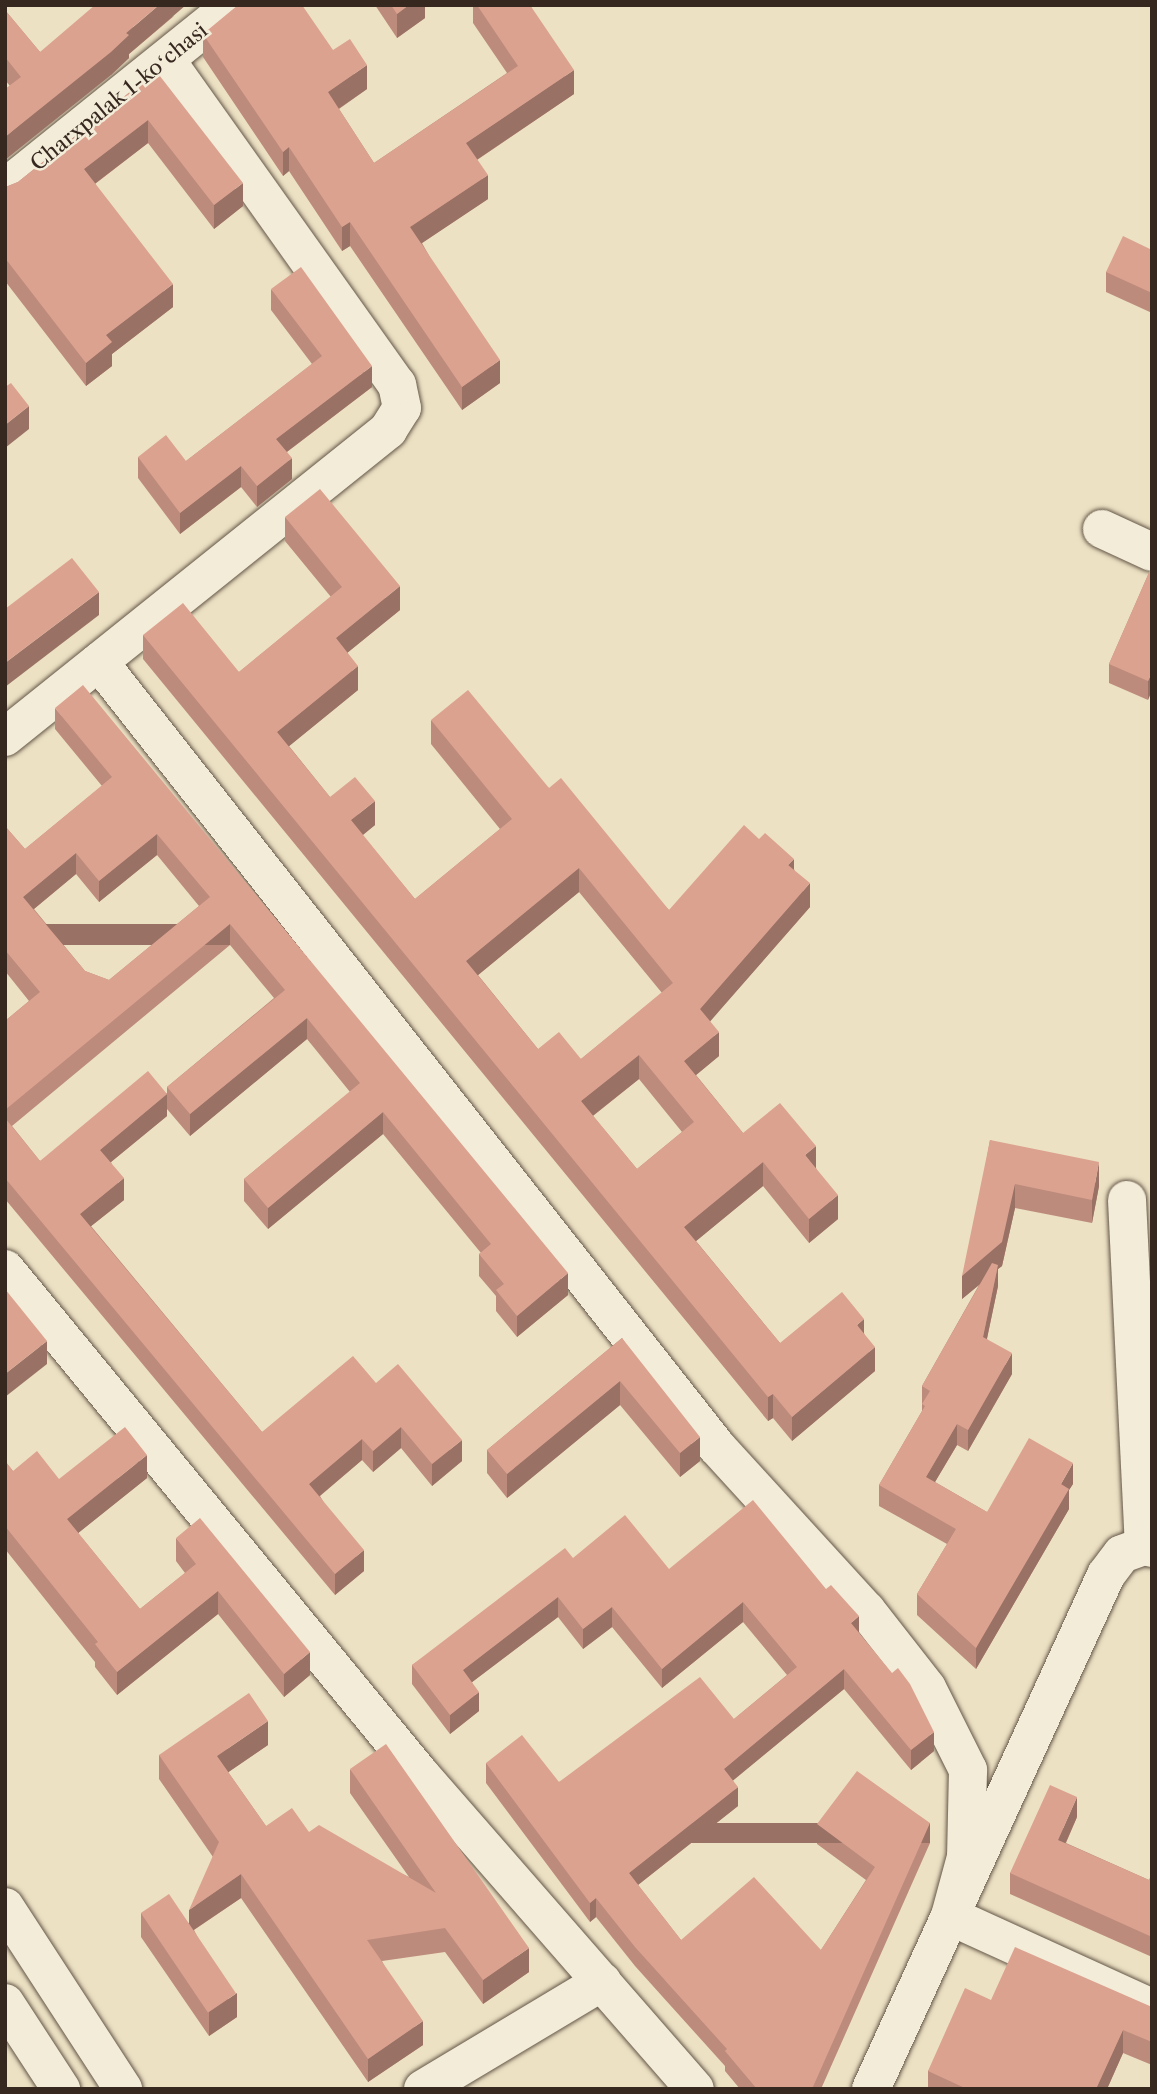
<!DOCTYPE html>
<html>
<head>
<meta charset="utf-8">
<style>
	body { margin:0 }
	#map { position:relative; width:1157px; height:2094px; overflow:hidden; background:#ece1c3; font-family:"Libre Caslon Text",serif }
	div>[style] { position:absolute }
	.roads { filter:drop-shadow(0 0 2px #645648) drop-shadow(0 0 2px #645648) }
	.street>* { height:38px; margin:-19px; padding:0 19px; transform-origin:19px; border-radius:19px; background:#f3ecd8 }
	.secondary>* { height:38px; margin:-19px; padding:0 19px; transform-origin:19px; border-radius:19px; background:#f3ecd8 }
	.wall>* { inset:0; background:#bd8b7c }
	.shaded-wall>* { inset:0; background:#9a7165; transform-origin:0 0 }
	.building>* { inset:0; background:#dca290; transform-origin:0 0 }
	span { translate:-50% -50%; white-space:nowrap; text-align:center; line-height:1.15; -webkit-text-stroke:5px #f3ecd8; paint-order:stroke }
	.street-label { font-size:21px; color:#36271f }
	.frame { position:absolute; inset:0; border:7px solid #36271f; pointer-events:none }
</style>
</head>
<body>
<div id="map">
	<div class="roads">
		<div class="street">
			<div style="left:5px;top:188px;width:292px;rotate:-38.8deg"></div>
			<div style="left:1102px;top:529px;width:55px;rotate:24.7deg"></div>
			<div style="left:99px;top:662px;width:999px;rotate:51.79deg"></div>
			<div style="left:717px;top:1447px;width:221px;rotate:47.6deg"></div>
			<div style="left:866px;top:1610px;width:99px;rotate:52deg"></div>
			<div style="left:927px;top:1688px;width:92px;rotate:63.4deg"></div>
			<div style="left:968px;top:1770px;width:87px;rotate:91.3deg"></div>
			<div style="left:966px;top:1857px;width:61px;rotate:105.2deg"></div>
			<div style="left:950px;top:1916px;width:222px;rotate:24.5deg"></div>
			<div style="left:5px;top:737px;width:491px;rotate:-38.7deg"></div>
			<div style="left:388px;top:430px;width:26px;rotate:-58deg"></div>
			<div style="left:402px;top:408px;width:24px;rotate:-102deg"></div>
			<div style="left:397px;top:385px;width:397px;rotate:-125.4deg"></div>
			<div style="left:1127px;top:1200px;width:346px;rotate:87.2deg"></div>
			<div style="left:5px;top:1269px;width:654px;rotate:50.59deg"></div>
			<div style="left:420px;top:1774px;width:418px;rotate:48.9deg"></div>
			<div style="left:423px;top:2089px;width:209px;rotate:-30.9deg"></div>
			<div style="left:871px;top:2089px;width:565px;rotate:-65.43deg"></div>
			<div style="left:1106px;top:1575px;width:26px;rotate:-53deg"></div>
			<div style="left:1122px;top:1554px;width:23px;rotate:-20deg"></div>
			<div style="left:1144px;top:1546px;width:8px;rotate:14deg"></div>
		</div>
		<div class="secondary">
			<div style="left:5px;top:1907px;width:217px;rotate:57deg"></div>
			<div style="left:5px;top:2003px;width:103px;rotate:56.9deg"></div>
		</div>
	</div>
	<div class="wall">
		<div style="clip-path:polygon(375px 5px,425px 5px,425px 18px,397px 38px)"></div>
		<div style="clip-path:polygon(473px 5px,530px 5px,574px 94px,477px 160px,488px 199px,422px 243px,500px 383px,462px 410px,350px 246px,342px 251px,289px 171px,283px 176px,203px 57px,203px 34px,333px 50px,367px 89px,339px 109px,374px 163px,507px 73px,473px 23px)"></div>
		<div style="clip-path:polygon(5px 10px,40px 52px,174px 16px,129px 54px,129px 58px,111px 75px,10px 86px,5px 80px)"></div>
		<div style="clip-path:polygon(156px 71px,243px 206px,214px 229px,148px 143px,95px 184px,173px 307px,112px 354px,112px 366px,86px 386px,5px 281px,5px 186px,8px 186px,18px 182px)"></div>
		<div style="clip-path:polygon(1152px 250px,1152px 313px,1106px 292px,1106px 272px)"></div>
		<div style="clip-path:polygon(271px 289px,372px 387px,287px 452px,292px 479px,257px 507px,241px 487px,180px 534px,138px 478px,138px 457px,186px 461px,312px 364px,271px 310px)"></div>
		<div style="clip-path:polygon(evenodd,285px 517px,400px 610px,347px 653px,358px 690px,289px 746px,330px 797px,375px 825px,362px 835px,415px 899px,500px 829px,431px 744px,431px 720px,549px 788px,669px 910px,794px 869px,810px 907px,710px 1021px,719px 1056px,696px 1075px,743px 1133px,816px 1168px,838px 1219px,809px 1243px,763px 1186px,696px 1241px,780px 1343px,864px 1333px,875px 1371px,792px 1441px,773px 1418px,768px 1421px,143px 659px,143px 635px,239px 672px,331px 597px,285px 541px,285px 517px,579px 892px,662px 993px,581px 1059px,538px 1049px,478px 975px,579px 892px,285px 517px,639px 1079px,682px 1132px,637px 1169px,593px 1116px,639px 1079px)"></div>
		<div style="clip-path:polygon(1151px 568px,1148px 700px,1109px 683px,1109px 664px)"></div>
		<div style="clip-path:polygon(evenodd,55px 708px,568px 1295px,517px 1337px,496px 1311px,496px 1296px,479px 1276px,479px 1254px,481px 1253px,383px 1134px,268px 1229px,244px 1201px,244px 1179px,350px 1092px,307px 1039px,190px 1136px,167px 1109px,167px 1116px,111px 1162px,124px 1200px,91px 1226px,262px 1432px,376px 1383px,462px 1461px,432px 1486px,401px 1448px,373px 1472px,362px 1460px,320px 1496px,364px 1571px,335px 1595px,5px 1199px,5px 1021px,29px 1001px,5px 971px,5px 826px,25px 849px,102px 786px,55px 729px,55px 708px,157px 855px,199px 906px,109px 980px,85px 971px,34px 909px,76px 874px,99px 902px,157px 855px,55px 708px,230px 945px,274px 998px,167px 1087px,167px 1093px,40px 1161px,12px 1126px,230px 945px)"></div>
		<div style="clip-path:polygon(990px 1140px,1099px 1186px,1092px 1223px,1015px 1208px,1002px 1266px,998px 1269px,998px 1286px,987px 1339px,1012px 1374px,968px 1451px,957px 1445px,935px 1482px,987px 1512px,1073px 1484px,1069px 1490px,1069px 1509px,976px 1669px,917px 1615px,917px 1594px,947px 1544px,879px 1506px,879px 1485px,922px 1411px,922px 1386px,979px 1285px,962px 1299px)"></div>
		<div style="clip-path:polygon(622px 1338px,700px 1461px,680px 1477px,620px 1405px,507px 1498px,487px 1473px,487px 1450px)"></div>
		<div style="clip-path:polygon(5px 1461px,13px 1471px,59px 1479px,147px 1478px,78px 1533px,140px 1609px,185px 1573px,176px 1561px,176px 1538px,310px 1675px,284px 1697px,218px 1614px,117px 1695px,95px 1667px,95px 1662px,5px 1549px)"></div>
		<div style="clip-path:polygon(573px 1558px,669px 1569px,859px 1633px,934px 1751px,911px 1770px,844px 1689px,733px 1780px,738px 1806px,638px 1885px,681px 1940px,821px 1950px,866px 1880px,817px 1844px,817px 1824px,930px 1843px,821px 2089px,740px 2089px,725px 2071px,725px 2066px,635px 1966px,596px 1917px,590px 1922px,486px 1783px,486px 1763px,559px 1782px,734px 1719px,787px 1675px,743px 1622px,662px 1688px,612px 1627px,583px 1649px,558px 1617px,472px 1682px,479px 1711px,450px 1734px,412px 1684px,412px 1665px)"></div>
		<div style="clip-path:polygon(1152px 1738px,1152px 1765px,1150px 1764px,1150px 1743px)"></div>
		<div style="clip-path:polygon(268px 1745px,228px 1772px,266px 1826px,309px 1832px,409px 1877px,350px 1793px,350px 1769px,529px 1972px,483px 2004px,445px 1952px,382px 1961px,423px 2045px,368px 2082px,241px 1898px,194px 1930px,237px 2017px,209px 2036px,141px 1937px,141px 1913px,189px 1923px,213px 1857px,159px 1779px,159px 1755px)"></div>
		<div style="clip-path:polygon(1077px 1817px,1066px 1843px,1149px 1880px,1152px 1874px,1152px 1957px,1010px 1894px,1010px 1873px)"></div>
		<div style="clip-path:polygon(991px 2000px,1152px 2007px,1152px 2065px,1123px 2053px,1107px 2089px,928px 2089px,928px 2071px)"></div>
	</div>
	<div class="shaded-wall">
		<div style="clip-path:polygon(159px 5px,186px 5px,129px 54px,129px 58px,111px 75px,5px 160px,5px 137px)"></div>
		<div style="clip-path:polygon(409px 5px,425px 5px,425px 18px,397px 38px,397px 14px)"></div>
		<div style="clip-path:polygon(367px 65px,367px 89px,328px 116px,328px 92px)"></div>
		<div style="clip-path:polygon(574px 70px,574px 94px,466px 167px,466px 143px)"></div>
		<div style="clip-path:polygon(148px 120px,148px 143px,84px 192px,84px 169px)"></div>
		<div style="clip-path:polygon(289px 147px,289px 171px,283px 176px,283px 152px)"></div>
		<div style="clip-path:polygon(488px 175px,488px 199px,410px 251px,410px 227px)"></div>
		<div style="clip-path:polygon(243px 183px,243px 206px,214px 229px,214px 205px)"></div>
		<div style="clip-path:polygon(350px 222px,350px 246px,342px 251px,342px 227px)"></div>
		<div style="clip-path:polygon(173px 284px,173px 307px,112px 354px,112px 366px,86px 386px,86px 363px,106px 335px)"></div>
		<div style="clip-path:polygon(500px 360px,500px 383px,462px 410px,462px 387px)"></div>
		<div style="clip-path:polygon(372px 366px,372px 387px,276px 460px,276px 439px)"></div>
		<div style="clip-path:polygon(29px 406px,29px 429px,5px 448px,5px 425px)"></div>
		<div style="clip-path:polygon(292px 458px,292px 479px,257px 507px,257px 486px)"></div>
		<div style="clip-path:polygon(241px 466px,241px 487px,180px 534px,180px 513px)"></div>
		<div style="clip-path:polygon(400px 586px,400px 610px,336px 662px,336px 638px)"></div>
		<div style="clip-path:polygon(99px 592px,99px 615px,5px 687px,5px 663px)"></div>
		<div style="clip-path:polygon(358px 666px,358px 690px,277px 756px,277px 732px)"></div>
		<div style="clip-path:polygon(1152px 672px,1152px 691px,1148px 700px,1148px 681px)"></div>
		<div style="clip-path:polygon(375px 801px,375px 825px,351px 845px,351px 820px)"></div>
		<div style="clip-path:polygon(157px 834px,157px 855px,99px 902px,99px 881px)"></div>
		<div style="clip-path:polygon(76px 853px,76px 874px,23px 918px,23px 897px)"></div>
		<div style="clip-path:polygon(794px 859px,794px 883px,788px 865px)"></div>
		<div style="clip-path:polygon(579px 868px,579px 892px,466px 985px,466px 961px)"></div>
		<div style="clip-path:polygon(810px 883px,810px 907px,700px 1033px,700px 1009px)"></div>
		<div style="left:230px;top:924px;width:21px;height:292px;rotate:90deg"></div>
		<div style="clip-path:polygon(307px 1018px,307px 1039px,190px 1136px,190px 1114px)"></div>
		<div style="clip-path:polygon(719px 1032px,719px 1056px,684px 1085px,684px 1061px)"></div>
		<div style="clip-path:polygon(639px 1055px,639px 1079px,581px 1125px,581px 1101px)"></div>
		<div style="clip-path:polygon(167px 1094px,167px 1116px,100px 1171px,100px 1150px)"></div>
		<div style="clip-path:polygon(383px 1112px,383px 1134px,268px 1229px,268px 1208px)"></div>
		<div style="clip-path:polygon(816px 1146px,816px 1170px,805px 1155px)"></div>
		<div style="clip-path:polygon(763px 1162px,763px 1186px,684px 1251px,684px 1227px)"></div>
		<div style="clip-path:polygon(1099px 1162px,1099px 1186px,1092px 1223px,1092px 1200px)"></div>
		<div style="clip-path:polygon(124px 1178px,124px 1200px,80px 1235px,80px 1214px)"></div>
		<div style="clip-path:polygon(1015px 1184px,1015px 1208px,1002px 1266px,998px 1269px,998px 1286px,983px 1357px,983px 1337px,997px 1270px,962px 1299px,962px 1276px)"></div>
		<div style="clip-path:polygon(838px 1195px,838px 1219px,809px 1243px,809px 1219px)"></div>
		<div style="clip-path:polygon(568px 1273px,568px 1295px,517px 1337px,517px 1316px)"></div>
		<div style="clip-path:polygon(864px 1319px,864px 1343px,857px 1325px)"></div>
		<div style="clip-path:polygon(47px 1341px,47px 1364px,5px 1397px,5px 1374px)"></div>
		<div style="clip-path:polygon(875px 1347px,875px 1371px,792px 1441px,792px 1417px)"></div>
		<div style="clip-path:polygon(1012px 1353px,1012px 1374px,968px 1451px,968px 1430px)"></div>
		<div style="clip-path:polygon(620px 1381px,620px 1405px,507px 1498px,507px 1474px)"></div>
		<div style="clip-path:polygon(773px 1394px,773px 1418px,768px 1421px,768px 1397px)"></div>
		<div style="clip-path:polygon(957px 1424px,957px 1445px,926px 1497px,926px 1477px)"></div>
		<div style="clip-path:polygon(401px 1427px,401px 1448px,373px 1472px,373px 1451px)"></div>
		<div style="clip-path:polygon(700px 1437px,700px 1461px,680px 1477px,680px 1453px)"></div>
		<div style="clip-path:polygon(362px 1439px,362px 1460px,309px 1505px,309px 1484px)"></div>
		<div style="clip-path:polygon(462px 1440px,462px 1461px,432px 1486px,432px 1464px)"></div>
		<div style="clip-path:polygon(147px 1455px,147px 1478px,67px 1542px,67px 1519px)"></div>
		<div style="clip-path:polygon(1073px 1463px,1073px 1484px,1069px 1490px,1069px 1509px,976px 1669px,976px 1648px,1061px 1484px)"></div>
		<div style="clip-path:polygon(364px 1550px,364px 1571px,335px 1595px,335px 1574px)"></div>
		<div style="clip-path:polygon(218px 1591px,218px 1614px,117px 1695px,117px 1672px)"></div>
		<div style="clip-path:polygon(558px 1597px,558px 1617px,463px 1689px,463px 1670px)"></div>
		<div style="clip-path:polygon(743px 1602px,743px 1622px,662px 1688px,662px 1669px)"></div>
		<div style="clip-path:polygon(612px 1607px,612px 1627px,583px 1649px,583px 1629px)"></div>
		<div style="clip-path:polygon(859px 1616px,859px 1636px,851px 1623px)"></div>
		<div style="clip-path:polygon(310px 1652px,310px 1675px,284px 1697px,284px 1674px)"></div>
		<div style="clip-path:polygon(844px 1669px,844px 1689px,724px 1788px,724px 1769px)"></div>
		<div style="clip-path:polygon(479px 1692px,479px 1711px,450px 1734px,450px 1715px)"></div>
		<div style="clip-path:polygon(268px 1721px,268px 1745px,217px 1780px,217px 1756px)"></div>
		<div style="clip-path:polygon(934px 1732px,934px 1751px,911px 1770px,911px 1750px)"></div>
		<div style="clip-path:polygon(738px 1787px,738px 1806px,629px 1892px,629px 1873px)"></div>
		<div style="clip-path:polygon(1077px 1797px,1077px 1817px,1058px 1860px,1058px 1840px)"></div>
		<div style="left:930px;top:1823px;width:20px;height:291px;rotate:90deg"></div>
		<div style="clip-path:polygon(241px 1874px,241px 1898px,189px 1933px,189px 1910px)"></div>
		<div style="clip-path:polygon(596px 1898px,596px 1917px,590px 1922px,590px 1903px)"></div>
		<div style="clip-path:polygon(529px 1948px,529px 1972px,483px 2004px,483px 1980px)"></div>
		<div style="clip-path:polygon(237px 1993px,237px 2017px,209px 2036px,209px 2012px)"></div>
		<div style="clip-path:polygon(423px 2021px,423px 2045px,368px 2082px,368px 2059px)"></div>
		<div style="clip-path:polygon(1123px 2030px,1123px 2053px,1107px 2089px,1096px 2089px)"></div>
	</div>
	<div class="building">
		<div style="clip-path:polygon(95px 5px,159px 5px,126px 33px,129px 35px,111px 52px,5px 137px,5px 89px,21px 77px,5px 57px,5px 10px,40px 52px)"></div>
		<div style="clip-path:polygon(238px 5px,302px 5px,333px 50px,350px 39px,367px 65px,328px 92px,374px 163px,518px 66px,477px 5px,530px 5px,574px 70px,466px 143px,488px 175px,410px 227px,500px 360px,462px 387px,350px 222px,342px 227px,289px 147px,283px 152px,203px 34px)"></div>
		<div style="clip-path:polygon(391px 5px,409px 5px,397px 14px)"></div>
		<div style="clip-path:polygon(156px 71px,243px 183px,214px 205px,148px 120px,84px 169px,173px 284px,106px 335px,112px 342px,86px 363px,5px 258px,5px 186px,8px 186px,18px 182px)"></div>
		<div style="clip-path:polygon(1123px 236px,1152px 250px,1152px 293px,1106px 272px)"></div>
		<div style="clip-path:polygon(301px 267px,372px 366px,276px 439px,292px 458px,257px 486px,241px 466px,180px 513px,138px 457px,166px 435px,186px 461px,322px 356px,271px 289px)"></div>
		<div style="clip-path:polygon(11px 383px,29px 406px,5px 425px,5px 387px)"></div>
		<div style="clip-path:polygon(evenodd,320px 489px,400px 586px,336px 638px,358px 666px,277px 732px,330px 797px,355px 777px,375px 801px,351px 820px,415px 899px,512px 819px,431px 720px,468px 690px,549px 788px,561px 778px,669px 910px,744px 825px,759px 839px,765px 833px,794px 859px,788px 865px,810px 883px,700px 1009px,719px 1032px,684px 1061px,743px 1133px,780px 1103px,816px 1146px,805px 1155px,838px 1195px,809px 1219px,763px 1162px,684px 1227px,780px 1343px,842px 1292px,864px 1319px,857px 1325px,875px 1347px,792px 1417px,773px 1394px,768px 1397px,143px 635px,183px 603px,239px 672px,342px 587px,285px 517px,320px 489px,579px 868px,673px 983px,581px 1059px,559px 1032px,538px 1049px,466px 961px,579px 868px,320px 489px,639px 1055px,694px 1122px,637px 1169px,581px 1101px,639px 1055px)"></div>
		<div style="clip-path:polygon(72px 558px,99px 592px,5px 663px,5px 609px)"></div>
		<div style="clip-path:polygon(1151px 568px,1152px 672px,1148px 681px,1109px 664px)"></div>
		<div style="clip-path:polygon(evenodd,83px 685px,568px 1273px,517px 1316px,496px 1290px,504px 1284px,479px 1254px,491px 1244px,383px 1112px,268px 1208px,244px 1179px,360px 1083px,307px 1018px,190px 1114px,167px 1087px,285px 990px,230px 924px,5px 1110px,5px 1021px,40px 992px,5px 950px,5px 826px,25px 849px,112px 777px,55px 708px,83px 685px,157px 834px,210px 897px,109px 980px,85px 971px,23px 897px,76px 853px,99px 881px,157px 834px)"></div>
		<div style="clip-path:polygon(148px 1071px,167px 1094px,100px 1150px,124px 1178px,80px 1214px,262px 1432px,353px 1356px,376px 1383px,398px 1364px,462px 1440px,432px 1464px,401px 1427px,373px 1451px,362px 1439px,309px 1484px,364px 1550px,335px 1574px,5px 1178px,5px 1118px,40px 1161px)"></div>
		<div style="clip-path:polygon(990px 1140px,1099px 1162px,1092px 1200px,1015px 1184px,1002px 1242px,962px 1276px)"></div>
		<div style="clip-path:polygon(992px 1263px,998px 1265px,983px 1337px,1012px 1353px,968px 1430px,957px 1424px,926px 1477px,987px 1512px,1029px 1438px,1073px 1463px,1061px 1484px,1069px 1489px,976px 1648px,917px 1594px,956px 1529px,879px 1485px,925px 1406px,922px 1404px,930px 1391px,922px 1386px)"></div>
		<div style="clip-path:polygon(5px 1289px,47px 1341px,5px 1374px)"></div>
		<div style="clip-path:polygon(622px 1338px,700px 1437px,680px 1453px,620px 1381px,507px 1474px,487px 1450px)"></div>
		<div style="clip-path:polygon(125px 1427px,147px 1455px,67px 1519px,140px 1609px,196px 1564px,176px 1538px,200px 1518px,310px 1652px,284px 1674px,218px 1591px,117px 1672px,95px 1644px,98px 1642px,5px 1526px,5px 1461px,13px 1471px,37px 1451px,59px 1479px)"></div>
		<div style="clip-path:polygon(753px 1500px,826px 1589px,831px 1585px,849px 1605px,859px 1616px,851px 1623px,892px 1673px,898px 1668px,910px 1684px,934px 1732px,911px 1750px,844px 1669px,724px 1769px,738px 1787px,629px 1873px,681px 1940px,754px 1877px,821px 1950px,875px 1867px,817px 1824px,857px 1771px,930px 1823px,812px 2089px,757px 2089px,725px 2051px,727px 2049px,635px 1947px,596px 1898px,590px 1903px,486px 1763px,522px 1735px,559px 1782px,700px 1677px,734px 1719px,797px 1667px,743px 1602px,662px 1669px,612px 1607px,583px 1629px,558px 1597px,463px 1670px,479px 1692px,450px 1715px,412px 1665px,565px 1548px,573px 1558px,625px 1515px,669px 1569px)"></div>
		<div style="clip-path:polygon(249px 1693px,268px 1721px,217px 1756px,266px 1826px,292px 1808px,309px 1832px,319px 1825px,436px 1893px,350px 1769px,386px 1744px,529px 1948px,483px 1980px,445px 1928px,367px 1940px,423px 2021px,368px 2059px,241px 1874px,189px 1910px,219px 1842px,159px 1755px)"></div>
		<div style="clip-path:polygon(1050px 1785px,1077px 1797px,1058px 1840px,1149px 1880px,1152px 1874px,1152px 1937px,1010px 1873px)"></div>
		<div style="left:169px;top:1894px;width:120px;height:34px;rotate:56deg"></div>
		<div style="clip-path:polygon(1015px 1947px,1152px 2007px,1152px 2042px,1123px 2030px,1096px 2089px,967px 2089px,928px 2071px,965px 1988px,991px 2000px)"></div>
	</div>
	<div class="street-label">
		<span style="left:119px;top:97px;rotate:-39deg">Charxpalak 1-koʻchasi</span>
	</div>
	<div class="frame"></div>
</div>
</body>
</html>
